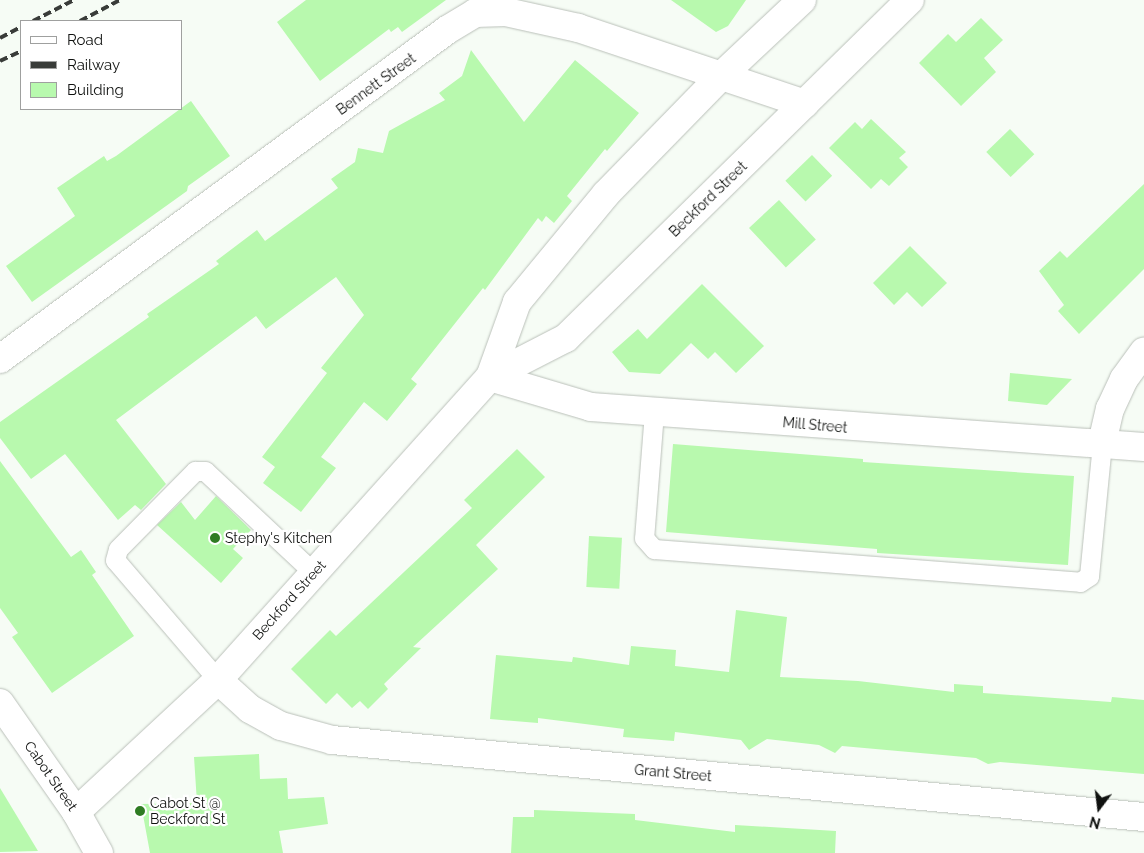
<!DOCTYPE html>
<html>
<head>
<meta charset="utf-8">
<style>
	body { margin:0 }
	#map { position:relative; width:1144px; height:853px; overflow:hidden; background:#f6fcf5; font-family:Raleway,sans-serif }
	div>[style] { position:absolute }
	.building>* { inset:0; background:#b8f9ae; transform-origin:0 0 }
	.roads { filter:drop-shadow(0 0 1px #bac0b9) drop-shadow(0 0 1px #bac0b9) }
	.service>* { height:19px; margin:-9.5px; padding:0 9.5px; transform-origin:9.5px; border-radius:9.5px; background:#fff }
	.minor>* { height:28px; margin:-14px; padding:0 14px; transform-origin:14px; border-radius:14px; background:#fff }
	.tertiary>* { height:28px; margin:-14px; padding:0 14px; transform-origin:14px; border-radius:14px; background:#fff }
	.trunk>* { height:28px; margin:-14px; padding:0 14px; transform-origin:14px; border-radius:14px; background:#fff }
	.rail>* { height:4px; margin-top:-2px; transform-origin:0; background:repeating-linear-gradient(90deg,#393c39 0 8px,transparent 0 12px) }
	.dots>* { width:14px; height:14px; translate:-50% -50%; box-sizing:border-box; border:2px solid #fff; border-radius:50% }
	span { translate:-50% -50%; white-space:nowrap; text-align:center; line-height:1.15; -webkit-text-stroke:4.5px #fff; paint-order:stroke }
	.street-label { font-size:14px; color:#101210 }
	.poi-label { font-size:14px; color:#101210 }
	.left { translate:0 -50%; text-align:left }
	.legend { position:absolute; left:20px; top:20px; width:162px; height:90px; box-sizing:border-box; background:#fff; border:1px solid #9fa09f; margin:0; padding:6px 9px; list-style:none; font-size:15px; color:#101210 }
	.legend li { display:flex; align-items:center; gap:10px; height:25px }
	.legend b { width:25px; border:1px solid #9fa09f }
	.north { position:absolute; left:1074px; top:783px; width:50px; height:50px; -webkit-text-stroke:4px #fff; paint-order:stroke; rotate:195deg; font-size:14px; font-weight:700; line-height:20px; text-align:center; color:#101210 }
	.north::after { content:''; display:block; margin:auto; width:18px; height:22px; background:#101210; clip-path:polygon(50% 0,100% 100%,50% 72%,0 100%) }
</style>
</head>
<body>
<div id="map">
	<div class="building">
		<div style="clip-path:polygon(306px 0,446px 0,402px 32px,398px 27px,391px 32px,389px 29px,320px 81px,277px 22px)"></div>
		<div style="clip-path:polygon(671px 0,746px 0,728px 26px,716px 32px)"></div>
		<div style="clip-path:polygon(981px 18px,1003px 40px,984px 58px,996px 72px,961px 106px,919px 63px,948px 34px,956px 42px)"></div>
		<div style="clip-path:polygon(471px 50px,524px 122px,575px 60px,639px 113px,607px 151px,605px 149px,567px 196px,572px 201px,554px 223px,546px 216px,542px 222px,538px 218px,485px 290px,483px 288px,411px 379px,417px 384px,387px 421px,364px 402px,321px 457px,336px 468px,301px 512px,263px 483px,275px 467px,262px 457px,327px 373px,321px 368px,364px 315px,336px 277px,266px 329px,256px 316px,116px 420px,166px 484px,141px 510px,135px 505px,118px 520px,65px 454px,31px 479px,0 438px,0 422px,149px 317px,147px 314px,219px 264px,216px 261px,257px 230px,265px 241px,338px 188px,331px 179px,355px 162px,358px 148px,383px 153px,389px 131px,445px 100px,439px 93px,462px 76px)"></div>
		<div style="clip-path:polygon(191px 101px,230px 156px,188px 186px,187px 191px,32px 302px,6px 266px,75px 216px,57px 188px,104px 156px,107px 161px,116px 156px)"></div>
		<div style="clip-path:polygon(871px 119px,906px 152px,899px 158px,908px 167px,889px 186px,881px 179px,871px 189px,829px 148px,855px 122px,862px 129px)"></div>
		<div style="left:1010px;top:129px;width:35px;height:33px;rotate:46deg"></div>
		<div style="left:812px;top:155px;width:29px;height:37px;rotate:46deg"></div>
		<div style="clip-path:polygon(1144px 184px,1144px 269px,1079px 334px,1058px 311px,1064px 305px,1039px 271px,1060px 251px,1067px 258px)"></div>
		<div style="left:779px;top:200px;width:54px;height:41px;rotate:47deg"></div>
		<div style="clip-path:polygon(910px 246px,947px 283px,922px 307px,907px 292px,894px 305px,873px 283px)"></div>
		<div style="clip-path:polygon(702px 284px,764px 346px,736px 373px,715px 352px,708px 359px,691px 343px,660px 374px,629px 372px,612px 352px,638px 329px,647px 339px)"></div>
		<div style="clip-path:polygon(1010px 373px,1072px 379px,1047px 405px,1008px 401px)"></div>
		<div style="clip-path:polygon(673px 444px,863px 459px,863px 462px,1074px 476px,1068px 565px,877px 553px,877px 549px,666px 532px)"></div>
		<div style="clip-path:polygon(517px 449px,545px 477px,476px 545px,498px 569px,413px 647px,421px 648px,384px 684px,388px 689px,368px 709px,360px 701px,352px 708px,337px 693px,326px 704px,291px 669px,330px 630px,336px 636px,472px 508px,464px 500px)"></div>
		<div style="clip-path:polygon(0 461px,71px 557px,81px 550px,96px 572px,92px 575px,134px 636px,52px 693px,12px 637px,18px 633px,0 608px)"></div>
		<div style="clip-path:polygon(216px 496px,251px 530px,233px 549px,243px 558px,221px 583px,157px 525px,181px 502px,195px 520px)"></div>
		<div style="left:589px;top:536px;width:33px;height:51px;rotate:3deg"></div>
		<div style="clip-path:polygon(736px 610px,787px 617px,780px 677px,858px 681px,954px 692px,954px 684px,983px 686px,983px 693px,1111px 702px,1112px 697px,1144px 700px,1144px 774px,1000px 762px,988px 764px,976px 758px,842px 746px,835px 753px,819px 745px,767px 739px,749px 750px,741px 740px,675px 732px,674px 741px,623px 737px,624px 729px,538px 718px,538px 723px,490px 719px,496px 655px,572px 662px,573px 657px,629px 665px,631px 646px,676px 650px,675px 666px,729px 672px)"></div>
		<div style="clip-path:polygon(259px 754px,260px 779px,287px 778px,288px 799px,324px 797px,328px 824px,279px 831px,283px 853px,150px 853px,141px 804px,197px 803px,194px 757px)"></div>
		<div style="clip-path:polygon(0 788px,38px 851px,0 852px)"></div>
		<div style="clip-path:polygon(534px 810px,635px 814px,635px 820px,735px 832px,735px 825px,836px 831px,835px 853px,511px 853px,513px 817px,534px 817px)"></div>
	</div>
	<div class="roads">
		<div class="service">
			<div style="left:654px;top:412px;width:126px;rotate:94.5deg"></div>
			<div style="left:644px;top:538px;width:15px;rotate:48deg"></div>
			<div style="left:654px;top:549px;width:427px;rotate:4.4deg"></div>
			<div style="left:1080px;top:582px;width:11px;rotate:-34deg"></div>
			<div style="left:1089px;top:576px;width:134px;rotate:-84.4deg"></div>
			<div style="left:218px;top:680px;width:158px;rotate:-130.6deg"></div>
			<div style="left:115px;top:560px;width:11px;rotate:-75deg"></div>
			<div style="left:118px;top:549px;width:110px;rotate:-45.4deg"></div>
			<div style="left:195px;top:471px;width:10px"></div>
			<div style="left:205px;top:471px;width:149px;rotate:43.1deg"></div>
		</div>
		<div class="minor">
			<div style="left:0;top:359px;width:555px;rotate:-36.35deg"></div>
			<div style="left:447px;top:30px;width:33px;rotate:-31deg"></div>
			<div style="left:475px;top:13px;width:31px;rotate:-2deg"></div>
			<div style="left:506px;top:12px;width:74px;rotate:12.5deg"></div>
			<div style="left:578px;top:28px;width:239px;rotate:18.5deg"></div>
			<div style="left:490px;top:377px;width:105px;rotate:16.5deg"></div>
			<div style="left:591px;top:407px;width:554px;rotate:4.14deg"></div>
			<div style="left:1102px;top:443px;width:35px;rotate:-77deg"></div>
			<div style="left:1110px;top:409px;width:33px;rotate:-65deg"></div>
			<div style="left:1124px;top:379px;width:34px;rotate:-54deg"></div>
			<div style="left:218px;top:680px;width:43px;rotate:42.2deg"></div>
			<div style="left:250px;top:709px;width:35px;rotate:29deg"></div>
			<div style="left:281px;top:726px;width:53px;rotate:15.4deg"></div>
			<div style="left:332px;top:740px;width:816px;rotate:5.42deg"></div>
		</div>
		<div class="tertiary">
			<div style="left:490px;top:377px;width:80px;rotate:-70.2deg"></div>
			<div style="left:517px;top:302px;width:140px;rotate:-50.5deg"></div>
			<div style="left:606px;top:194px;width:165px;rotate:-45.7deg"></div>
			<div style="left:721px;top:76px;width:111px;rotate:-43.2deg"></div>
			<div style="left:76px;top:812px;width:194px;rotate:-42.9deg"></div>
			<div style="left:218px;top:680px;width:407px;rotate:-48.1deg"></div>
			<div style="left:490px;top:377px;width:85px;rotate:-27.2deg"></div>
			<div style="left:566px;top:338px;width:482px;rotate:-44.5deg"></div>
		</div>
		<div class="trunk">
			<div style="left:0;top:703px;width:133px;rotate:55.1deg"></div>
			<div style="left:76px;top:812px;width:47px;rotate:60.7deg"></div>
		</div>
	</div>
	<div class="rail">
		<div style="left:33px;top:21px;width:46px;rotate:-27.1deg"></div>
		<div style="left:80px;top:21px;width:45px;rotate:-27.7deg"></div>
		<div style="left:0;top:38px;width:24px;rotate:-28deg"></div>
		<div style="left:0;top:61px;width:23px;rotate:-25deg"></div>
	</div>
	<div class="dots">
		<div style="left:215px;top:538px;background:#2f7c23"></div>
		<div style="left:140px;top:811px;background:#2f7c23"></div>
	</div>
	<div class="street-label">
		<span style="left:376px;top:84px;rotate:-36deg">Bennett Street</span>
		<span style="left:708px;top:199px;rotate:-44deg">Beckford Street</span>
		<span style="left:815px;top:425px;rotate:5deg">Mill Street</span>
		<span style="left:289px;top:600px;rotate:-48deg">Beckford Street</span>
		<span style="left:673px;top:773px;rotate:5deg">Grant Street</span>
		<span style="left:51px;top:776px;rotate:55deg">Cabot Street</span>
	</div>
	<div class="poi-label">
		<span class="left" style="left:225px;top:538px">Stephy's Kitchen</span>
		<span class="left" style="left:150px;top:811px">Cabot St @<br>Beckford St</span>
	</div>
	<ul class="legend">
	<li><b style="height:6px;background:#fff"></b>Road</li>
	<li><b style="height:6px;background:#393c39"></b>Railway</li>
	<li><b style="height:14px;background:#b8f9ae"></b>Building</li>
	</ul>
	<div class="north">N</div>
</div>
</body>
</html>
